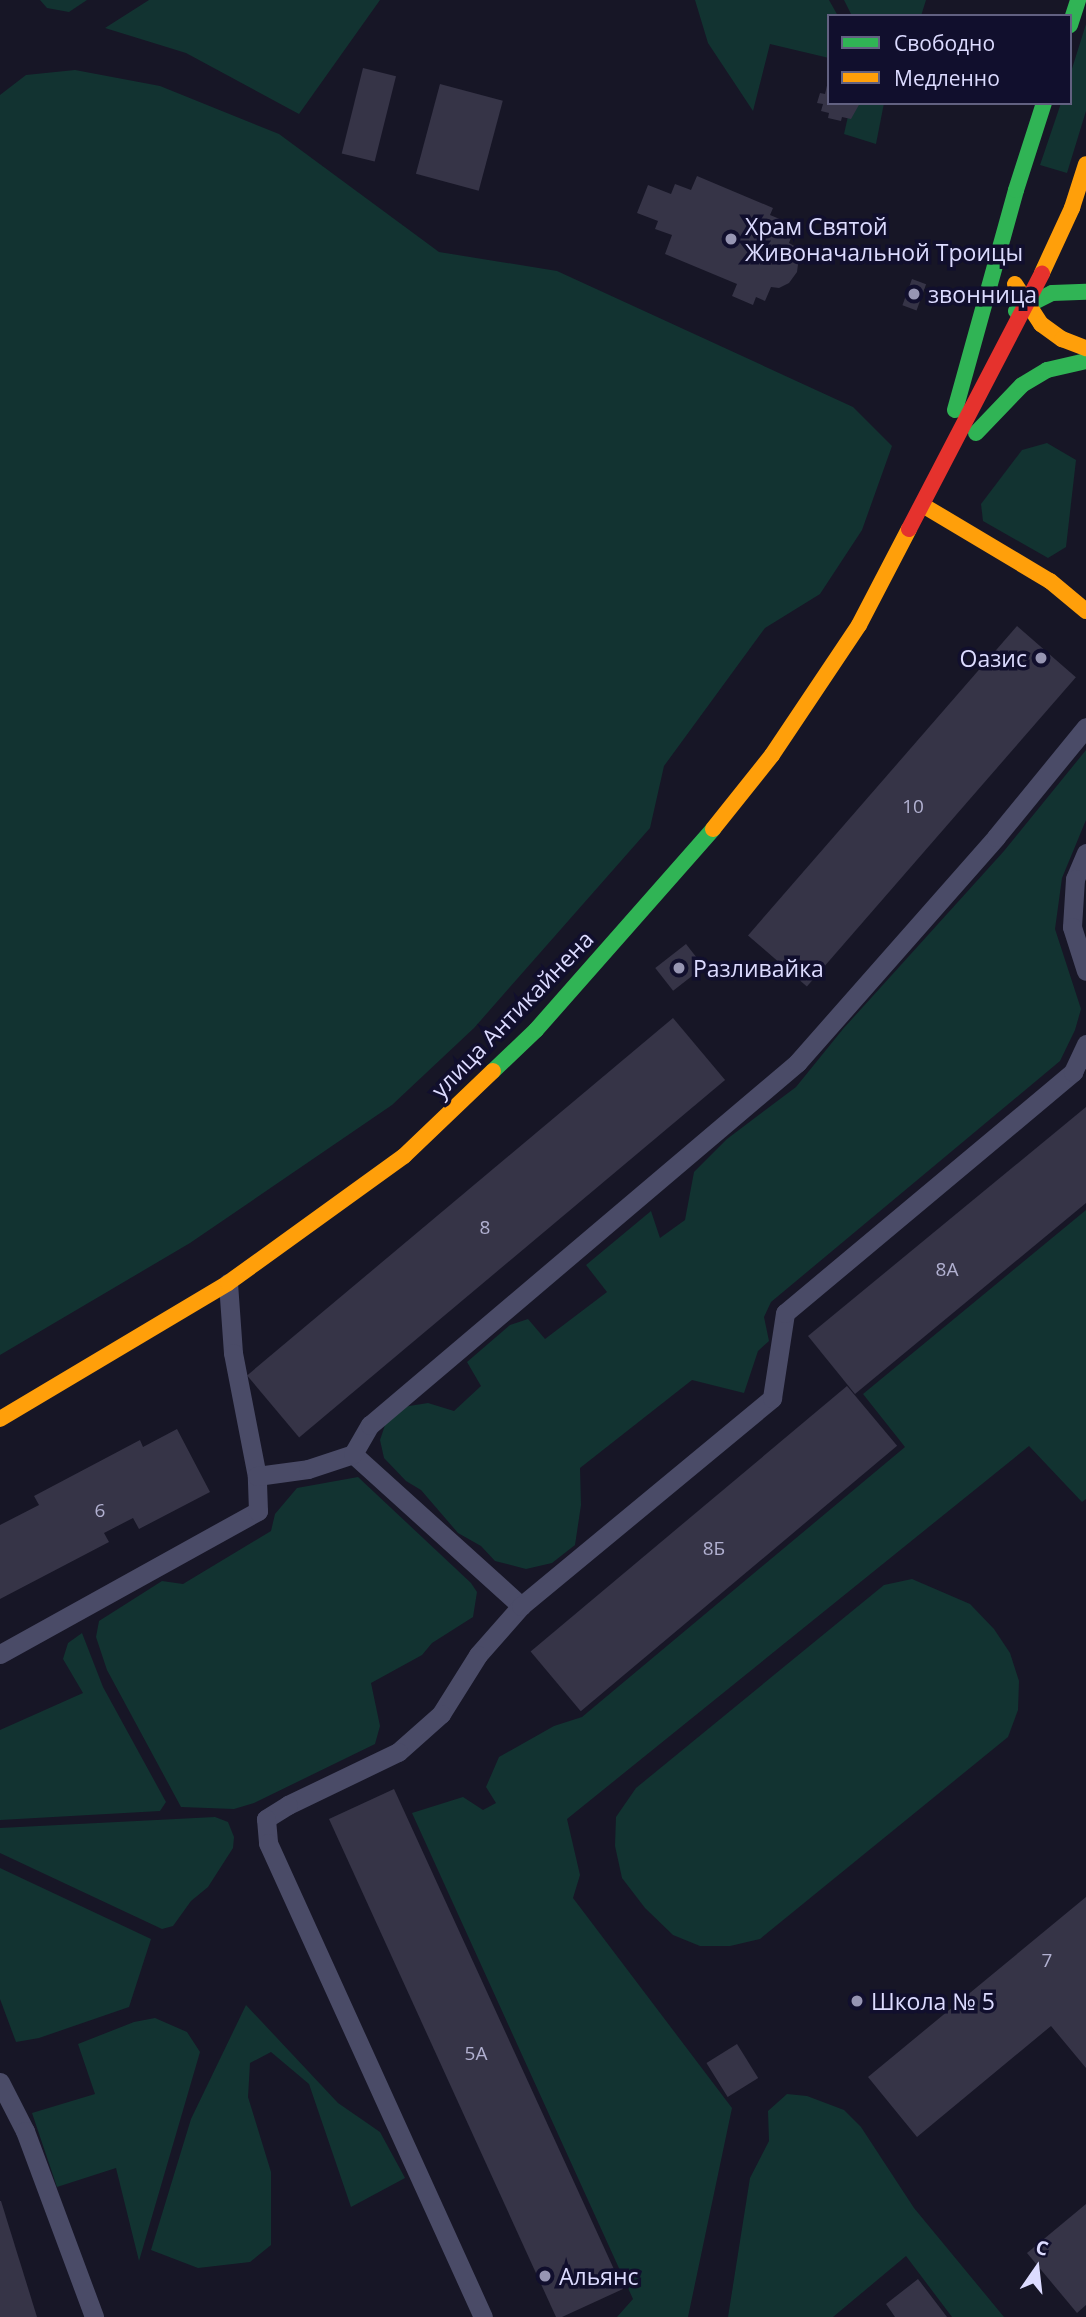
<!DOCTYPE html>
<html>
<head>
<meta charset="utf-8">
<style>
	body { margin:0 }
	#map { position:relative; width:1086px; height:2317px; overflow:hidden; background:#171626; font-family:"Open Sans",sans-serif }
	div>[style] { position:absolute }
	.green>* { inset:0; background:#123331 }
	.building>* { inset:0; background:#363447; transform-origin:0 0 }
	.lane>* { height:19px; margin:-9.5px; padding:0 9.5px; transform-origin:9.5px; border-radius:9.5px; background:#4a4b67 }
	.fast>* { height:16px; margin:-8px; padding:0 8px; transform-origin:8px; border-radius:8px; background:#30b455 }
	.slow>* { height:16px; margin:-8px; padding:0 8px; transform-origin:8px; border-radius:8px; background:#ff9f0a }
	.jam>* { height:16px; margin:-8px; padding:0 8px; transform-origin:8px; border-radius:8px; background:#e5322d }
	.dots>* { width:19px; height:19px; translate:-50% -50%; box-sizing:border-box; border:4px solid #110f2d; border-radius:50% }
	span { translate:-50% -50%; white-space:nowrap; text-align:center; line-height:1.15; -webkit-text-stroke:7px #110f2d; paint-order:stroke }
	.number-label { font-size:19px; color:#b2b1d1 }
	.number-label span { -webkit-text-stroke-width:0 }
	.poi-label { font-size:23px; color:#dcdbff }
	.left { translate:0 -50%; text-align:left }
	.right { translate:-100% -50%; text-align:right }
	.street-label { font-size:23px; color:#dcdbff }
	.legend { position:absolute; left:827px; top:14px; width:245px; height:91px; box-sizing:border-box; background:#110f2d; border:2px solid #626181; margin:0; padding:9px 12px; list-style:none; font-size:21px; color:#dcdbff }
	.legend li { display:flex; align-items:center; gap:14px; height:35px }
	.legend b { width:35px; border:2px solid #626181 }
	.north { position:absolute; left:1002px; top:2233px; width:70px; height:70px; -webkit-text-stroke:5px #110f2d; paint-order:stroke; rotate:14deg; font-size:19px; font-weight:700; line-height:28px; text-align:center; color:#dcdbff }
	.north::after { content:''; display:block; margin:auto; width:24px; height:32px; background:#dcdbff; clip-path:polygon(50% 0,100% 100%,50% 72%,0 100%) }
</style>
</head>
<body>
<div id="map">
	<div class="green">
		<div style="clip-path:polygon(40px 0,87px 0,69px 12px,47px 8px)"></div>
		<div style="clip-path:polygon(149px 0,380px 0,299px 114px,186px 53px,105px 28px)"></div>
		<div style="clip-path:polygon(695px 0,829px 0,838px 16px,829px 16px,829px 58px,770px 44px,753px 111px,708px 43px)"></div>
		<div style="clip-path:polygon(844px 0,926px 0,921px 16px,852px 16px)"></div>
		<div style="clip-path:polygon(1086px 24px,1086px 111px,1067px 173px,1040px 165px,1061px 103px,1070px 103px,1070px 75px)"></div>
		<div style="clip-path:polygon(75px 70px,160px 86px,279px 134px,439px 252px,557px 271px,853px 407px,892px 446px,862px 530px,820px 594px,765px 628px,664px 766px,650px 828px,474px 1028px,392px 1105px,190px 1243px,0 1355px,0 95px,26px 75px)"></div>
		<div style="clip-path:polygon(851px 103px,884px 103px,876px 144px,844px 134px)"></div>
		<div style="clip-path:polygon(1047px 443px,1076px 460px,1066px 547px,1048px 558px,983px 521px,981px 504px,1022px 450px)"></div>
		<div style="clip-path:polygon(1086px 750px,1086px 820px,1062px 878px,1055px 929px,1081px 1009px,1075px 1030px,1060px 1061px,771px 1302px,764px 1317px,769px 1341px,758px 1351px,744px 1393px,692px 1380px,580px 1468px,581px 1505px,575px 1545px,552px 1563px,526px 1569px,495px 1561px,481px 1546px,458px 1533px,421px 1490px,406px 1481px,384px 1458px,380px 1440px,386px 1422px,403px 1407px,428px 1403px,454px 1411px,481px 1386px,467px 1362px,510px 1325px,528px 1319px,545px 1339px,607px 1292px,586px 1265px,651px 1211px,660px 1238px,685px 1220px,694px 1172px,727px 1139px,796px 1087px,843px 1029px,1004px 851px)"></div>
		<div style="clip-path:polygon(1086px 1210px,1086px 1499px,1082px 1502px,1029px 1446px,567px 1819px,580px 1875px,573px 1898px,732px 2108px,688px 2317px,617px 2317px,633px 2299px,412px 1813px,463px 1797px,483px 1810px,496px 1803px,486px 1787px,499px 1757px,554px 1726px,582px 1717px,905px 1447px,863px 1394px)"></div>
		<div style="clip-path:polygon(358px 1477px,471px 1583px,477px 1592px,473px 1617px,432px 1643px,422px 1655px,371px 1683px,380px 1726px,375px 1744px,254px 1803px,234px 1809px,181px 1807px,107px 1670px,96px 1637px,99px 1621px,162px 1581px,183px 1584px,271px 1531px,275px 1514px,297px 1488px)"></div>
		<div style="clip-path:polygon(912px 1579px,970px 1604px,994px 1629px,1010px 1653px,1019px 1681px,1018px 1710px,1008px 1737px,760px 1939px,730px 1946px,700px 1946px,673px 1935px,645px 1908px,622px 1878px,615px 1846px,616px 1817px,636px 1788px,884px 1585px)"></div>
		<div style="clip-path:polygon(82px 1633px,103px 1687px,166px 1802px,160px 1811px,0 1820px,0 1730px,83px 1693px,63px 1659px,68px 1643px)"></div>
		<div style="clip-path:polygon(215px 1817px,228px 1822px,234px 1837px,233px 1848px,208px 1887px,191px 1901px,173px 1926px,162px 1929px,0 1853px,0 1828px)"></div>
		<div style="clip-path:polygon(0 1868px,151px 1939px,129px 2007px,39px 2038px,16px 2042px,0 1999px)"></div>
		<div style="clip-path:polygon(246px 2005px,338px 2103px,380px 2132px,405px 2178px,351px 2207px,309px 2084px,271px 2052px,250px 2063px,248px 2097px,271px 2172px,271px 2245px,250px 2262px,198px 2268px,151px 2250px,191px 2119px)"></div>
		<div style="clip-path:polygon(155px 2018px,187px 2032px,200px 2052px,139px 2261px,116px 2168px,57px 2187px,32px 2113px,95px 2094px,78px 2044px,134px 2022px)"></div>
		<div style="clip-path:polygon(787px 2094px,807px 2096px,844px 2110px,861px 2127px,914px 2208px,1004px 2317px,952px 2317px,906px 2256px,833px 2317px,728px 2317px,750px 2178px,769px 2141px,768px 2111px)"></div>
	</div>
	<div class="building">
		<div style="left:363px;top:68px;width:34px;height:88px;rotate:14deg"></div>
		<div style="clip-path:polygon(828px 81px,829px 103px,860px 103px,851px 119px,842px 117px,841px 121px,828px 118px,829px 113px,821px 111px,823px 104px,817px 103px,820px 93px,825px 94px)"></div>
		<div style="left:440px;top:84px;width:65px;height:93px;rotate:15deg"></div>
		<div style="clip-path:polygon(697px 176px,773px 208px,770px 215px,787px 222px,785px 227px,794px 230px,789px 243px,796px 247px,799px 257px,797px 272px,789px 283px,779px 288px,771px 287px,765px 301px,756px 297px,753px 305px,732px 296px,737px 284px,665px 254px,672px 235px,655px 229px,658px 221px,637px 213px,648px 185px,671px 194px,675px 184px,691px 190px)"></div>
		<div style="left:912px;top:279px;width:15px;height:28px;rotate:20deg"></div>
		<div style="left:1017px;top:626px;width:78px;height:410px;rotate:41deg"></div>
		<div style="left:686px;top:944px;width:29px;height:39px;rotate:52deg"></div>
		<div style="left:673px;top:1018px;width:81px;height:556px;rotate:50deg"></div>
		<div style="clip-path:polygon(1086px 1107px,1086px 1203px,855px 1394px,808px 1336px)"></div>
		<div style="left:847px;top:1386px;width:78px;height:413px;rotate:50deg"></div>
		<div style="clip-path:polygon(177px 1429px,210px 1492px,139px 1529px,133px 1518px,104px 1533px,109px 1542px,0 1599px,0 1525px,39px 1505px,34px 1496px,140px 1440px,143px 1447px)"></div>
		<div style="clip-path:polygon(394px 1789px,623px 2289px,562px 2317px,556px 2317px,329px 1819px)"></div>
		<div style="clip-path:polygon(1086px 1897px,1086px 2068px,1051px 2026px,917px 2137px,868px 2077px)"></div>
		<div style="left:737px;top:2044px;width:40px;height:36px;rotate:58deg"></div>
		<div style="clip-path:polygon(0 2201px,1px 2201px,37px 2317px,0 2317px)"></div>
		<div style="clip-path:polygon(1086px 2204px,1086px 2305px,1077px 2313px,1027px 2253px)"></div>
		<div style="clip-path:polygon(918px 2279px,947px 2317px,895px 2317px,886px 2304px)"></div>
	</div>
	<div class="lane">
		<div style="left:1086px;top:853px;width:28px;rotate:113deg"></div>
		<div style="left:1075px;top:879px;width:48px;rotate:93.6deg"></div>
		<div style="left:1072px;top:927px;width:46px;rotate:72.3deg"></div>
		<div style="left:228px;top:1283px;width:70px;rotate:85.9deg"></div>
		<div style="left:233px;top:1353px;width:125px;rotate:79deg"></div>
		<div style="left:353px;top:1454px;width:227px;rotate:42.1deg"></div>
		<div style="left:521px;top:1606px;width:65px;rotate:131.3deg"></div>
		<div style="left:478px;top:1655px;width:70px;rotate:122.1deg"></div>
		<div style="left:441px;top:1714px;width:57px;rotate:138.5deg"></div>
		<div style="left:398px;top:1752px;width:122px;rotate:154.3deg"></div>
		<div style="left:288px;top:1805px;width:26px;rotate:148deg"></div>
		<div style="left:266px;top:1819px;width:24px;rotate:85deg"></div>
		<div style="left:268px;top:1843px;width:520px;rotate:65.6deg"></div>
		<div style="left:521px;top:1606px;width:326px;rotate:-39.6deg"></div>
		<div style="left:772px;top:1398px;width:86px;rotate:-81.3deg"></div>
		<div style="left:785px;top:1313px;width:376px;rotate:-39.9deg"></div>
		<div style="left:1073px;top:1072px;width:31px;rotate:-65deg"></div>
		<div style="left:0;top:1654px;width:295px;rotate:-29deg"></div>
		<div style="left:258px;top:1511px;width:35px;rotate:-92deg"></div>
		<div style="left:257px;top:1476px;width:51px;rotate:-7.8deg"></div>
		<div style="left:308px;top:1469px;width:47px;rotate:-18.4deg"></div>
		<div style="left:353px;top:1454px;width:34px;rotate:-60deg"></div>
		<div style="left:370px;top:1425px;width:560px;rotate:-40.29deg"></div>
		<div style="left:797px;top:1063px;width:301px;rotate:-48.6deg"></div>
		<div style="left:996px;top:837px;width:142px;rotate:-50.7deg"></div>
		<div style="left:0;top:2082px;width:55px;rotate:63deg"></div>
		<div style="left:25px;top:2131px;width:198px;rotate:69.6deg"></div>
	</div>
	<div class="fast">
		<div style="left:1070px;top:25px;width:26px;rotate:-72deg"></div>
		<div style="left:1016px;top:311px;width:40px;rotate:-26.6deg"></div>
		<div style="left:1052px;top:293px;width:34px;rotate:-2deg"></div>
		<div style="left:955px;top:410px;width:228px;rotate:-74.5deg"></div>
		<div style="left:1016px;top:190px;width:91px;rotate:-72.2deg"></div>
		<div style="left:976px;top:433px;width:66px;rotate:-46.2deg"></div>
		<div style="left:1022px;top:385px;width:29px;rotate:-31deg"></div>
		<div style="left:1047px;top:370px;width:40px;rotate:-13deg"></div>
		<div style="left:493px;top:1071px;width:59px;rotate:-43.6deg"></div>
		<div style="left:536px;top:1030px;width:268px;rotate:-48.6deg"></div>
	</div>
	<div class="slow">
		<div style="left:1042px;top:273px;width:72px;rotate:-65.2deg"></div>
		<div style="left:1072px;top:208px;width:46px;rotate:-72.3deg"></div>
		<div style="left:1015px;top:284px;width:48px;rotate:57deg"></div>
		<div style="left:1041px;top:324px;width:26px;rotate:36deg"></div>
		<div style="left:1062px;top:339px;width:26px;rotate:21deg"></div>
		<div style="left:924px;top:506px;width:147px;rotate:30.8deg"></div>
		<div style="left:1050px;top:581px;width:47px;rotate:39.8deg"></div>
		<div style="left:713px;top:829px;width:95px;rotate:-51.4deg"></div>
		<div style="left:772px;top:755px;width:156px;rotate:-56.2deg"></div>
		<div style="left:859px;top:625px;width:108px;rotate:-62.5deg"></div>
		<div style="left:0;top:1419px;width:265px;rotate:-30.8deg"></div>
		<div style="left:228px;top:1283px;width:217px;rotate:-35.8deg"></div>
		<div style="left:404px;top:1156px;width:123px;rotate:-43.7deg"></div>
	</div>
	<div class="jam">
		<div style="left:909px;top:529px;width:288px;rotate:-62.5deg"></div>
	</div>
	<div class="dots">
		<div style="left:731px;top:239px;background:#9796b3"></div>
		<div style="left:914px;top:294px;background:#9796b3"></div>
		<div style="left:1041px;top:658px;background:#9796b3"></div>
		<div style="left:679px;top:968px;background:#9796b3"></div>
		<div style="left:857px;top:2001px;background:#9796b3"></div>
		<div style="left:545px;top:2276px;background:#9796b3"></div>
	</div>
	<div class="number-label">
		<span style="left:913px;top:807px">10</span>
		<span style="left:485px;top:1228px">8</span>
		<span style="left:947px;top:1270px">8А</span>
		<span style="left:100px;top:1511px">6</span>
		<span style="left:714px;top:1549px">8Б</span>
		<span style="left:1047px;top:1961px">7</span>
		<span style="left:476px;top:2054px">5А</span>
	</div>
	<div class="poi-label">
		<span class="left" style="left:745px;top:239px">Храм Святой<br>Живоначальной Троицы</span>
		<span class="left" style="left:928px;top:294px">звонница</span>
		<span class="right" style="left:1027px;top:658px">Оазис</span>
		<span class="left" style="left:693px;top:968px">Разливайка</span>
		<span class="left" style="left:871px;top:2001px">Школа № 5</span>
		<span class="left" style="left:559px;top:2276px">Альянс</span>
	</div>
	<div class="street-label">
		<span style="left:512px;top:1014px;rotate:-46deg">улица Антикайнена</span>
	</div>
	<ul class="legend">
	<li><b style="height:9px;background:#30b455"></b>Свободно</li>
	<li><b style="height:9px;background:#ff9f0a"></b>Медленно</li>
	</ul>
	<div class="north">С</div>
</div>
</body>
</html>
